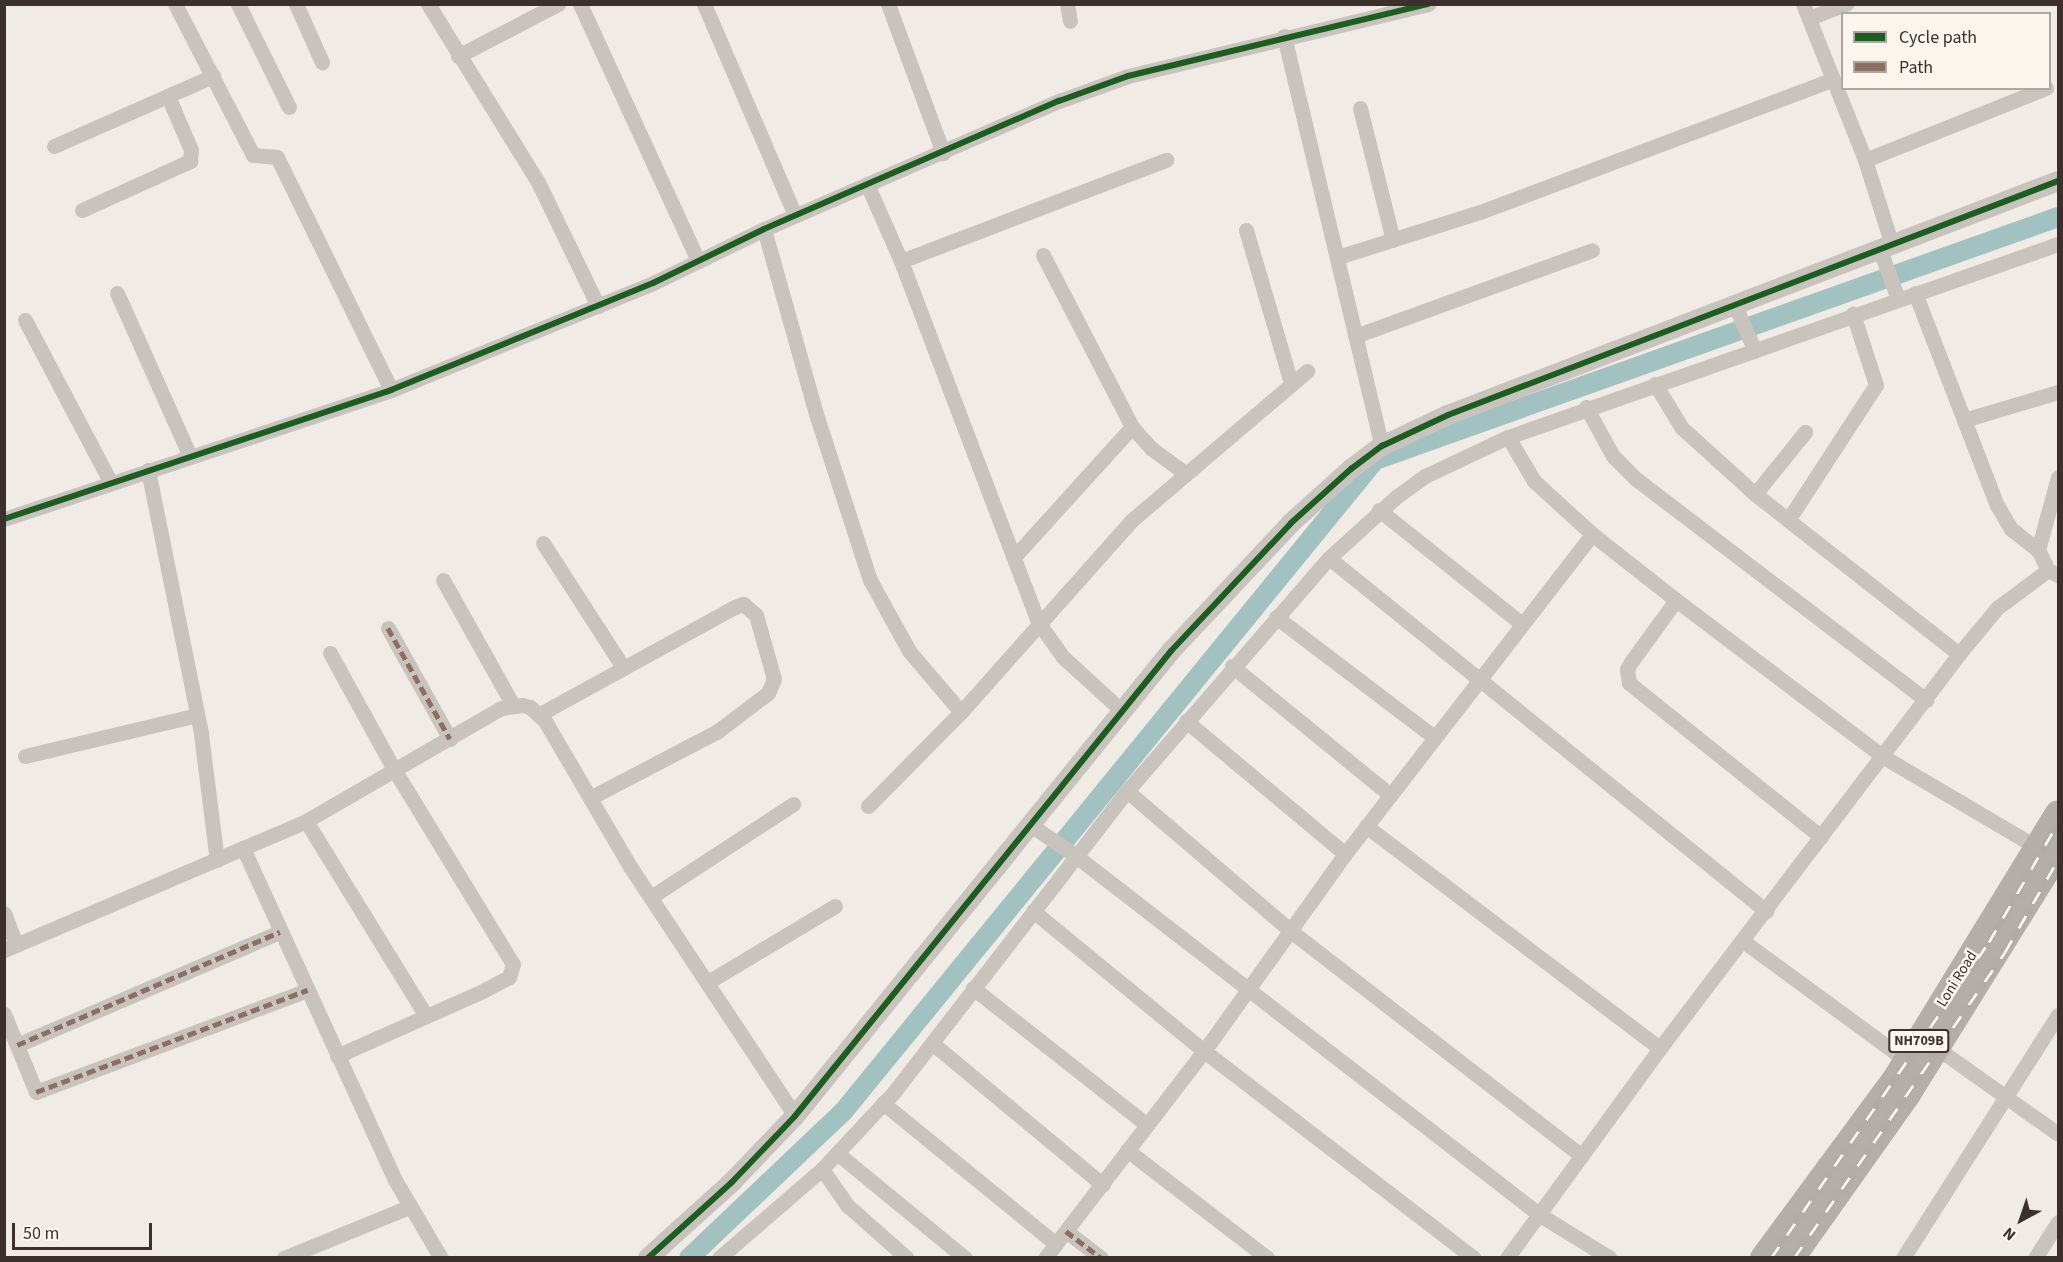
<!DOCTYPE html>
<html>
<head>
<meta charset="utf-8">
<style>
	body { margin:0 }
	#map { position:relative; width:2063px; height:1262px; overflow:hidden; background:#f0ebe5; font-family:"Source Sans 3",sans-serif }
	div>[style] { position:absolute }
	.canal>* { height:20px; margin:-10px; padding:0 10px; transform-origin:10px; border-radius:10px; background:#a1c2c1 }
	.minor>* { height:15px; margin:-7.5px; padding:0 7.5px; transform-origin:7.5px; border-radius:7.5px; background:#c9c3be }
	.tertiary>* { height:20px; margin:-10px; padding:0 10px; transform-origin:10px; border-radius:10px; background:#c9c3be }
	.trunk>* { height:26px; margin:-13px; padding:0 13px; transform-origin:13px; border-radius:13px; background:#b4aea8 }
	.rail>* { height:7px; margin-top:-3.5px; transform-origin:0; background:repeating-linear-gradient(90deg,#fbf5ee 0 14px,#b1aca8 0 28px); box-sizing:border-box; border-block:2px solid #b1aca8 }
	.quiet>* { height:4.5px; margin-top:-2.25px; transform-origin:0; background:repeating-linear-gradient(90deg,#8d6e63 0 9px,transparent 0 13.5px) }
	.cycleway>* { height:6px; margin:-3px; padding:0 3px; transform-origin:3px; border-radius:3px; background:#1b5e20 }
	span { translate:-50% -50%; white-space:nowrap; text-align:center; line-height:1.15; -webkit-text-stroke:5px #fbf5ee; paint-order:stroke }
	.shield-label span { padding:2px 4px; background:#fbf5ee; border:2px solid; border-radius:4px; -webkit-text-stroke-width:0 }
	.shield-label { font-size:14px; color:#3b302b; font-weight:700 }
	.street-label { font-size:15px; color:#3b302b }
	.frame { position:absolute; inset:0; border:6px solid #3b302b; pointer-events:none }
	.legend { position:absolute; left:1841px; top:12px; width:210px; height:78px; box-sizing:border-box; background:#fbf5ee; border:2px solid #aea6a0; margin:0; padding:8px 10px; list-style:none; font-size:18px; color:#3b302b }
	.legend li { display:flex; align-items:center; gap:12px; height:30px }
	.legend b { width:30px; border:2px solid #aea6a0 }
	.north { position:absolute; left:1991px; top:1190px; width:60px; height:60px; -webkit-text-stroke:4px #fbf5ee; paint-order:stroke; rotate:220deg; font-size:16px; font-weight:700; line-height:24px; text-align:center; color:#3b302b }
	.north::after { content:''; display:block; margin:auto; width:21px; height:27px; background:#3b302b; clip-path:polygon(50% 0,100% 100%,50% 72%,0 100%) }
	.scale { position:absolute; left:12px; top:1223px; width:140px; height:27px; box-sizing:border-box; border:3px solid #3b302b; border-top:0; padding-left:8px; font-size:18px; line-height:21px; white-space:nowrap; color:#3b302b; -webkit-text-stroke:4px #fbf5ee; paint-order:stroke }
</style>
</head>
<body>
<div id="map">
	<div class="canal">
		<div style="left:689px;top:1258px;width:212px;rotate:-43.5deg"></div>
		<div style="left:843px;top:1112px;width:842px;rotate:-50.79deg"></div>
		<div style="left:1375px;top:460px;width:725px;rotate:-19.58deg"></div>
	</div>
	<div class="minor">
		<div style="left:175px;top:4px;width:170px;rotate:62.7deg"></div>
		<div style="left:253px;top:155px;width:24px;rotate:5deg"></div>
		<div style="left:277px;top:157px;width:259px;rotate:63.9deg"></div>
		<div style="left:238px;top:4px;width:115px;rotate:63.7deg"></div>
		<div style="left:296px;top:4px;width:64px;rotate:65.9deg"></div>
		<div style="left:428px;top:4px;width:209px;rotate:58.3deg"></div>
		<div style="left:538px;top:182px;width:138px;rotate:64.2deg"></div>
		<div style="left:580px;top:4px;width:283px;rotate:65.3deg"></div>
		<div style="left:704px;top:4px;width:230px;rotate:66.7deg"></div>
		<div style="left:888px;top:4px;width:159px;rotate:69.7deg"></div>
		<div style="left:1067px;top:4px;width:17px;rotate:80deg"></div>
		<div style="left:1803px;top:4px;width:168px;rotate:68.3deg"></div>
		<div style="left:1865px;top:160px;width:89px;rotate:72.4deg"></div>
		<div style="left:1809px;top:18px;width:40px;rotate:-21deg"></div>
		<div style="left:1284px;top:36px;width:422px;rotate:76.6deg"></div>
		<div style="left:458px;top:56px;width:113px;rotate:-27.5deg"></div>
		<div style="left:1360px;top:108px;width:136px;rotate:76deg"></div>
		<div style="left:54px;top:146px;width:174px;rotate:-23.8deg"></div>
		<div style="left:1865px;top:160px;width:195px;rotate:-21.7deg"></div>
		<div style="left:867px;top:184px;width:84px;rotate:66.2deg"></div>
		<div style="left:901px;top:261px;width:386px;rotate:69.2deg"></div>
		<div style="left:1038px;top:622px;width:43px;rotate:54.5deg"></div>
		<div style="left:1063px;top:657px;width:80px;rotate:42.5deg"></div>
		<div style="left:82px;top:210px;width:119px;rotate:-24.4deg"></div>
		<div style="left:190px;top:161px;width:11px;rotate:-85deg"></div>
		<div style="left:191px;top:150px;width:59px;rotate:-113.1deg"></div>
		<div style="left:764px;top:229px;width:192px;rotate:74.3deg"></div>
		<div style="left:816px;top:414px;width:175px;rotate:72deg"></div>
		<div style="left:870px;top:580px;width:81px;rotate:61.2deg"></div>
		<div style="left:909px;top:651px;width:80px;rotate:49.6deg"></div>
		<div style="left:1246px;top:230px;width:159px;rotate:73.6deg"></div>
		<div style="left:1880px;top:250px;width:52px;rotate:69.8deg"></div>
		<div style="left:1043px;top:255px;width:194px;rotate:62.6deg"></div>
		<div style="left:1132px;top:427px;width:30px;rotate:48deg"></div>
		<div style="left:1152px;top:449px;width:41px;rotate:36deg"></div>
		<div style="left:1338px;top:257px;width:149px;rotate:-17.6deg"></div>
		<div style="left:1480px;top:212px;width:377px;rotate:-20.6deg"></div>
		<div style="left:901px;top:261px;width:284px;rotate:-20.9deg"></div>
		<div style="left:117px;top:293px;width:179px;rotate:65.9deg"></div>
		<div style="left:1915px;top:293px;width:227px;rotate:68.9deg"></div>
		<div style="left:1997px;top:505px;width:28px;rotate:60deg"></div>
		<div style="left:2011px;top:529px;width:34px;rotate:38deg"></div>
		<div style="left:1735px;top:306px;width:49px;rotate:66deg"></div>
		<div style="left:25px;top:320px;width:184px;rotate:62.2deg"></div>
		<div style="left:1355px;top:336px;width:252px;rotate:-19.9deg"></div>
		<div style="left:1655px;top:384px;width:52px;rotate:58.5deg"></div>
		<div style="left:1682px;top:428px;width:98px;rotate:42.1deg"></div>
		<div style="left:1755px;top:494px;width:259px;rotate:38.1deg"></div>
		<div style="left:1586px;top:407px;width:56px;rotate:61.1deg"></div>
		<div style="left:1613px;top:456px;width:33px;rotate:45deg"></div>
		<div style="left:1636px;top:479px;width:365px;rotate:37.3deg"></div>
		<div style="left:1964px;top:420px;width:98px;rotate:-16.6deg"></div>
		<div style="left:1508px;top:437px;width:51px;rotate:59.4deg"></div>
		<div style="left:1534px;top:481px;width:79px;rotate:42.4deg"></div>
		<div style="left:1592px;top:534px;width:107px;rotate:38.2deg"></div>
		<div style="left:1676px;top:600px;width:258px;rotate:37.1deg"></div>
		<div style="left:1882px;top:756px;width:181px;rotate:30.5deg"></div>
		<div style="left:148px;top:470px;width:269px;rotate:78.6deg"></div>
		<div style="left:201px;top:734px;width:127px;rotate:82.8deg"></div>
		<div style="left:2058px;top:477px;width:76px;rotate:105.3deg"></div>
		<div style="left:2038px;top:550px;width:22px;rotate:63deg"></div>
		<div style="left:2048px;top:570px;width:11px;rotate:27deg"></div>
		<div style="left:1755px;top:494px;width:80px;rotate:-51.1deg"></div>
		<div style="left:1379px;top:510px;width:183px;rotate:38.6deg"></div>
		<div style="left:4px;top:519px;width:408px;rotate:-18.4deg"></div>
		<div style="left:391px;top:390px;width:283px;rotate:-22.2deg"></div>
		<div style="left:653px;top:283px;width:123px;rotate:-25.9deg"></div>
		<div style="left:764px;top:229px;width:322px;rotate:-23.5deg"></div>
		<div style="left:1059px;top:101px;width:73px;rotate:-19.9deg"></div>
		<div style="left:1128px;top:76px;width:309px;rotate:-13.5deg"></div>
		<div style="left:1788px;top:520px;width:161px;rotate:-56.9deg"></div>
		<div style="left:1876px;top:385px;width:75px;rotate:-107.9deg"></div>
		<div style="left:543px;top:543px;width:148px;rotate:57.2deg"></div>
		<div style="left:1014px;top:557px;width:176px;rotate:-47.8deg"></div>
		<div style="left:1329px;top:558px;width:562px;rotate:38.93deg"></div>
		<div style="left:443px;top:580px;width:143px;rotate:60.8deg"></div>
		<div style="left:1676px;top:600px;width:77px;rotate:126deg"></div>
		<div style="left:1631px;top:662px;width:8px;rotate:120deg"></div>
		<div style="left:1627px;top:669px;width:14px;rotate:82deg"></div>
		<div style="left:1629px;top:683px;width:246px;rotate:38.7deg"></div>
		<div style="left:1276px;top:617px;width:198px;rotate:37.2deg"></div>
		<div style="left:388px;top:628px;width:127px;rotate:60.8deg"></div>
		<div style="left:330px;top:653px;width:135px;rotate:61.2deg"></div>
		<div style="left:395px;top:771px;width:226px;rotate:58.6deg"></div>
		<div style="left:513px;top:964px;width:14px;rotate:107deg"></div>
		<div style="left:509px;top:977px;width:27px;rotate:152deg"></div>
		<div style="left:485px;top:990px;width:162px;rotate:156deg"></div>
		<div style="left:1232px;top:666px;width:204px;rotate:39.2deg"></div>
		<div style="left:540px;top:714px;width:222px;rotate:-28.8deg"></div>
		<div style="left:735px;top:607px;width:9px;rotate:-21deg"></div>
		<div style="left:743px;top:604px;width:17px;rotate:40deg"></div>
		<div style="left:756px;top:615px;width:66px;rotate:74.3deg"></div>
		<div style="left:774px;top:679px;width:15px;rotate:113deg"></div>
		<div style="left:768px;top:693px;width:63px;rotate:142.8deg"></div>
		<div style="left:718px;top:731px;width:144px;rotate:152.4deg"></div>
		<div style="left:1186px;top:721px;width:207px;rotate:39.9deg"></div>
		<div style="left:25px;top:756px;width:177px;rotate:-13.4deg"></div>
		<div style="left:1127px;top:791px;width:217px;rotate:40.5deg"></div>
		<div style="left:1292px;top:932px;width:366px;rotate:37.7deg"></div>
		<div style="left:868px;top:806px;width:132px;rotate:-45.3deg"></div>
		<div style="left:961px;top:712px;width:257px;rotate:-48.3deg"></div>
		<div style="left:1132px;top:520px;width:230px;rotate:-40.4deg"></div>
		<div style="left:306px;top:821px;width:229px;rotate:58.4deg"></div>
		<div style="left:1029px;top:824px;width:57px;rotate:34.2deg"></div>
		<div style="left:1076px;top:856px;width:587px;rotate:37.73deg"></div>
		<div style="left:1540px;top:1215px;width:82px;rotate:31.6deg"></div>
		<div style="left:1366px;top:826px;width:368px;rotate:37.1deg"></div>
		<div style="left:243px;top:848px;width:365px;rotate:65.4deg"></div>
		<div style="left:395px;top:1180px;width:91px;rotate:59.5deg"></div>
		<div style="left:651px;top:897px;width:170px;rotate:-33.2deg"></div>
		<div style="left:1033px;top:911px;width:221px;rotate:39.3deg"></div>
		<div style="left:1204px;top:1051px;width:340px;rotate:37.5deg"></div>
		<div style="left:4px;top:913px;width:34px;rotate:69deg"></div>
		<div style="left:1743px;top:941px;width:203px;rotate:36.2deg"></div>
		<div style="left:4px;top:950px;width:328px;rotate:-23.1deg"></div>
		<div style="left:306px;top:821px;width:225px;rotate:-30.1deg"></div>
		<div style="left:501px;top:708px;width:21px;rotate:-8deg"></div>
		<div style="left:522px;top:705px;width:8px;rotate:14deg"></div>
		<div style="left:530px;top:707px;width:21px;rotate:43deg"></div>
		<div style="left:545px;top:721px;width:170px;rotate:59.7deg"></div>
		<div style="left:631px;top:868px;width:297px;rotate:56.5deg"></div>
		<div style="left:708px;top:982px;width:148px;rotate:-30.9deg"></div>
		<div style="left:973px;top:988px;width:221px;rotate:38.2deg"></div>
		<div style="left:4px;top:1014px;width:84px;rotate:67.7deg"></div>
		<div style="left:36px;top:1092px;width:290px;rotate:-20.6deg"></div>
		<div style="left:932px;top:1043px;width:222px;rotate:39.7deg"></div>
		<div style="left:17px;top:1045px;width:286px;rotate:-23.3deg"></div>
		<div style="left:1937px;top:1048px;width:148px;rotate:35.4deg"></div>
		<div style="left:883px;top:1103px;width:223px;rotate:39.2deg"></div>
		<div style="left:1127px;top:1150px;width:177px;rotate:37.6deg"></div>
		<div style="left:837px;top:1153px;width:166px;rotate:39.4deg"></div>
		<div style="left:822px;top:1169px;width:44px;rotate:55.2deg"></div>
		<div style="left:847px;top:1205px;width:80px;rotate:41.5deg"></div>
		<div style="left:1066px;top:1231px;width:44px;rotate:37.6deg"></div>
		<div style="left:284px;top:1258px;width:135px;rotate:-22.2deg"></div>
		<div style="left:719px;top:1258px;width:136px;rotate:-40.8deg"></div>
		<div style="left:822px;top:1169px;width:105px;rotate:-46.9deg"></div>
		<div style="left:894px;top:1092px;width:381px;rotate:-52.3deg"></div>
		<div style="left:1127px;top:791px;width:308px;rotate:-49.1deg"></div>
		<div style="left:1329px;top:558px;width:91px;rotate:-42.3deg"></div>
		<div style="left:1396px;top:497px;width:36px;rotate:-36deg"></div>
		<div style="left:1425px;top:476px;width:92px;rotate:-25.2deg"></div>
		<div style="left:1508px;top:437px;width:583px;rotate:-19.34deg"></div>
		<div style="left:1045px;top:1258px;width:261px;rotate:-52.5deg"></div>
		<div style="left:1204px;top:1051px;width:242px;rotate:-54.4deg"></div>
		<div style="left:1345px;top:854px;width:404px;rotate:-52.3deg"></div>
		<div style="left:1507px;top:1258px;width:260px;rotate:-53.9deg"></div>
		<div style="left:1660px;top:1048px;width:495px;rotate:-52.8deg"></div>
		<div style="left:1959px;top:654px;width:60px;rotate:-50.4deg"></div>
		<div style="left:1997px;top:608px;width:64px;rotate:-36.7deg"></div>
		<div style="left:1903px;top:1258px;width:288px;rotate:-57.5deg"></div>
		<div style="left:2035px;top:1258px;width:43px;rotate:-57.4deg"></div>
	</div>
	<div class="tertiary">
		<div style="left:648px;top:1258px;width:113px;rotate:-42.1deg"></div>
		<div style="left:732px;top:1182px;width:91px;rotate:-46.3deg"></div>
		<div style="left:795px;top:1116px;width:598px;rotate:-51.04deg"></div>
		<div style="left:1171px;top:651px;width:175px;rotate:-46.8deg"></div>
		<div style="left:1291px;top:523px;width:81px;rotate:-42deg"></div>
		<div style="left:1351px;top:469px;width:39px;rotate:-37deg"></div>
		<div style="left:1382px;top:446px;width:73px;rotate:-25.2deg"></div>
		<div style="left:1448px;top:415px;width:653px;rotate:-20.99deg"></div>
	</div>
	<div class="trunk">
		<div style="left:1763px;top:1258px;width:226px;rotate:-53.6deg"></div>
		<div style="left:1897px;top:1076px;width:308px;rotate:-58.5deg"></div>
		<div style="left:1792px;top:1258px;width:201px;rotate:-54.7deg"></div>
		<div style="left:1908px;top:1094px;width:284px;rotate:-58.1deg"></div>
	</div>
	<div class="rail">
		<div style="left:1771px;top:1258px;width:384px;rotate:-55.4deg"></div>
		<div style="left:1989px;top:942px;width:138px;rotate:-59.9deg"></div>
		<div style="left:1794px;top:1258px;width:372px;rotate:-55.4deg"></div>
		<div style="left:2005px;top:952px;width:106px;rotate:-60.1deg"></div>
	</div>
	<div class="quiet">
		<div style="left:388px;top:628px;width:127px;rotate:60.8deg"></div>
		<div style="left:17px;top:1045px;width:286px;rotate:-23.3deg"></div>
		<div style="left:36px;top:1092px;width:290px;rotate:-20.6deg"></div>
		<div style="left:1066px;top:1231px;width:44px;rotate:37.6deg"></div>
	</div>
	<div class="cycleway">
		<div style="left:4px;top:519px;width:408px;rotate:-18.4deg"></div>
		<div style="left:391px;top:390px;width:283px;rotate:-22.2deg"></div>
		<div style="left:653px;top:283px;width:123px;rotate:-25.9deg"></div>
		<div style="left:764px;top:229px;width:322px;rotate:-23.5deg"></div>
		<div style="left:1059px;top:101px;width:73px;rotate:-19.9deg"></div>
		<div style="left:1128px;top:76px;width:309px;rotate:-13.5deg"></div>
		<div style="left:648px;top:1258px;width:113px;rotate:-42.1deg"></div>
		<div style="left:732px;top:1182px;width:91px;rotate:-46.3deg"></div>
		<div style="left:795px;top:1116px;width:598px;rotate:-51.04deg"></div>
		<div style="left:1171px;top:651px;width:175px;rotate:-46.8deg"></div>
		<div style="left:1291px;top:523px;width:81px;rotate:-42deg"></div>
		<div style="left:1351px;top:469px;width:39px;rotate:-37deg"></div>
		<div style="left:1382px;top:446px;width:73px;rotate:-25.2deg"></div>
		<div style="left:1448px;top:415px;width:653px;rotate:-20.99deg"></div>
	</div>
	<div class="shield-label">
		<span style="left:1919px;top:1041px">NH709B</span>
	</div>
	<div class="street-label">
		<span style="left:1957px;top:979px;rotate:-58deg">Loni Road</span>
	</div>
	<div class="frame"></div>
	<ul class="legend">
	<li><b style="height:8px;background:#1b5e20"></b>Cycle path</li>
	<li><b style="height:8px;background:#8d6e63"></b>Path</li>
	</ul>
	<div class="north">N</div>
	<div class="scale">50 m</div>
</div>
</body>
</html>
